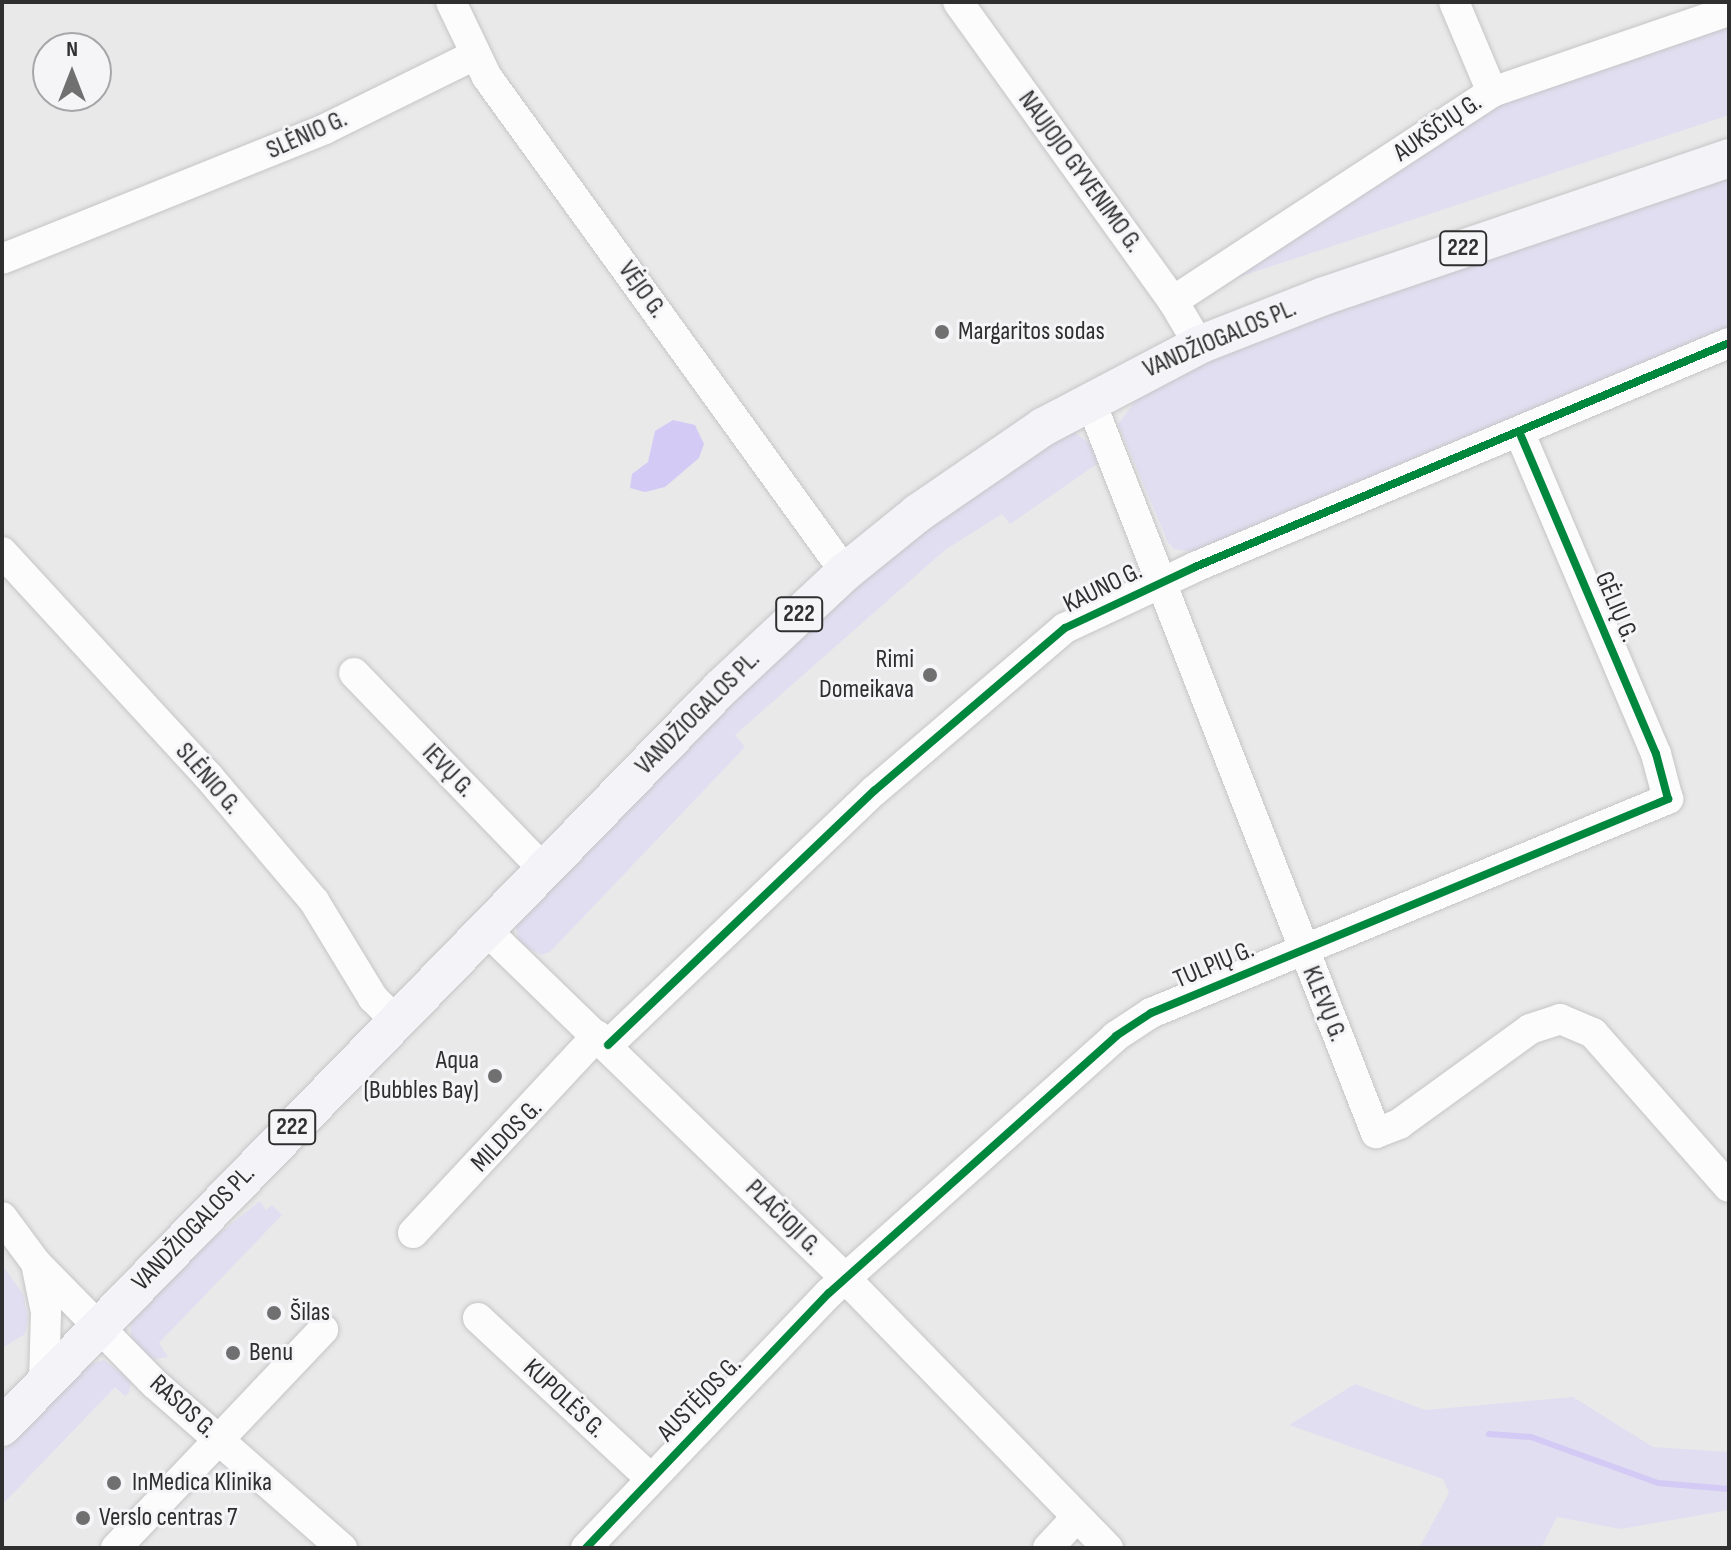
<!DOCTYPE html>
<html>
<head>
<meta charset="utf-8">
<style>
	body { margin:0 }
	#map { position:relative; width:1731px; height:1550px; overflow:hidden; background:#e9e9ea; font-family:"Sofia Sans Condensed",sans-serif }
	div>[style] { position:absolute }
	.green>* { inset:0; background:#e1def1 }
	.water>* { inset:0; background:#d3caf5 }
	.stream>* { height:6px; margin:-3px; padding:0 3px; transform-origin:3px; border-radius:3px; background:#d3caf5 }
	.roads { filter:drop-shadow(0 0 2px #c5c5c6) drop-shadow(0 0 2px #c5c5c6) }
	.minor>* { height:30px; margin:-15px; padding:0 15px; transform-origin:15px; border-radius:15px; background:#fcfcfc }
	.major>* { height:38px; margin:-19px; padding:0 19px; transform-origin:19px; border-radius:19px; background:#f4f3f8 }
	.cycleway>* { height:8px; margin:-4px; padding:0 4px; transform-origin:4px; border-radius:4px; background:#00873e }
	.dots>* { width:22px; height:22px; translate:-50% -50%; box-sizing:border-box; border:4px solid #f5f5f8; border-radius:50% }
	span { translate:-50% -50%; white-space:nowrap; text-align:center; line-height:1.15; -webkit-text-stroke:6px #f5f5f8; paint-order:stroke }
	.shield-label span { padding:2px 6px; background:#f5f5f8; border:2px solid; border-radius:6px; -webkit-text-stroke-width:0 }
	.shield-label { font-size:24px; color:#2f2f30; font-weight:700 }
	.street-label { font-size:26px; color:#2f2f30 }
	.poi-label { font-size:26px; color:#2f2f30 }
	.left { translate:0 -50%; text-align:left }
	.right { translate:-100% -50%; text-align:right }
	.frame { position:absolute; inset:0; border:4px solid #2f2f30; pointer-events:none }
	.north { position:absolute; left:32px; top:32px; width:80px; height:80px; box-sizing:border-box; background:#f5f5f8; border:2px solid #a6a6a8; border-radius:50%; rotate:0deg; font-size:22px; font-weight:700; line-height:32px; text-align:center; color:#2f2f30 }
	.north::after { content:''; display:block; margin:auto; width:28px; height:36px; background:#707071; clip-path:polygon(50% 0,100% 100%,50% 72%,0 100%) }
</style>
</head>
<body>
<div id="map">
	<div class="green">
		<div style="clip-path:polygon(1729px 11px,1729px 115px,1230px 280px,1454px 119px)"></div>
		<div style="clip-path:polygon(1729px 175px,1729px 330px,1194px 552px,1174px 549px,1168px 542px,1118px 424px,1143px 391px,1267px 332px)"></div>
		<div style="clip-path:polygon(1074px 432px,1097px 449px,1100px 462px,1010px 524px,1002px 514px,945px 550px,735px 735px,745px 747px,550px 952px,541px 955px,519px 944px,515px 922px,764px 671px,894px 553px,1033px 450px)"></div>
		<div style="clip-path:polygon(260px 1201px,266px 1210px,272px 1205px,282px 1215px,159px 1343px,168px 1357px,150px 1360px,132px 1343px,130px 1322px,186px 1260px)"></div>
		<div style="clip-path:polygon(2px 1265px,23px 1294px,28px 1318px,25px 1334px,2px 1348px)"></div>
		<div style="clip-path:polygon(104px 1360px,131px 1381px,129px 1393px,125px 1396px,115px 1387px,2px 1505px,2px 1451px,88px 1365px)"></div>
		<div style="clip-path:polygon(1355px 1384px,1425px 1410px,1573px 1397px,1653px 1447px,1729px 1452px,1729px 1510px,1621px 1529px,1557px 1517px,1541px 1548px,1419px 1548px,1449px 1493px,1443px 1479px,1289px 1425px)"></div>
	</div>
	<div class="water">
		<div style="clip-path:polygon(673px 420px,695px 425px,704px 444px,699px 458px,665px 487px,645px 492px,630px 488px,632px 474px,648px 462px,655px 431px)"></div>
	</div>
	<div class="stream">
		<div style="left:1489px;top:1434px;width:42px;rotate:4.1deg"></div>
		<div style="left:1531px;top:1437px;width:135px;rotate:19.9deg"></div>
		<div style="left:1658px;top:1483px;width:71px;rotate:4.8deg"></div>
	</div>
	<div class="roads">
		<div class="minor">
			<div style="left:451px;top:2px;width:83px;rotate:64.4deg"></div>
			<div style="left:487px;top:77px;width:611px;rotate:54.12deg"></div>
			<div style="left:958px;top:2px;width:368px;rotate:54.3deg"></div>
			<div style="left:1173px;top:301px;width:51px;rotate:59.4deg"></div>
			<div style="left:1454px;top:2px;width:98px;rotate:67.1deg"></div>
			<div style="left:2px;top:259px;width:348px;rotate:-21.9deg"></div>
			<div style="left:325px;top:129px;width:167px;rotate:-26.3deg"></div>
			<div style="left:1173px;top:301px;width:381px;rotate:-33.2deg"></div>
			<div style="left:1492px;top:92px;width:250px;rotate:-18.9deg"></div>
			<div style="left:1090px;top:400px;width:787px;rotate:68.69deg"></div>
			<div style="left:1376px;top:1133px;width:25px;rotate:-21deg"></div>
			<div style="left:1399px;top:1124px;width:162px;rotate:-35.9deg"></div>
			<div style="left:1530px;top:1029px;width:32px;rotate:-18deg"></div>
			<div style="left:1560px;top:1019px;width:36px;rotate:23deg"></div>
			<div style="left:1593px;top:1033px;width:205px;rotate:48.6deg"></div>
			<div style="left:2px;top:552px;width:304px;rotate:47.4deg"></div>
			<div style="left:208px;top:776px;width:164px;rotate:49.7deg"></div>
			<div style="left:314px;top:901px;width:114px;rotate:58.7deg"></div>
			<div style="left:373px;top:998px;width:31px;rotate:45deg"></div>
			<div style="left:354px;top:673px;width:272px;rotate:46deg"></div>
			<div style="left:485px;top:929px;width:503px;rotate:44.11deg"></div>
			<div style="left:846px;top:1279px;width:376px;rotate:45.8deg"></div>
			<div style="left:608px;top:1045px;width:368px;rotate:-43.7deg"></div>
			<div style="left:874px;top:791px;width:251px;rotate:-40.5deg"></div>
			<div style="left:1065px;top:628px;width:144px;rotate:-25.1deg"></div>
			<div style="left:1195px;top:567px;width:579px;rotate:-22.76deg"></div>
			<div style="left:2px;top:1217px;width:57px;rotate:53.5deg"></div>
			<div style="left:36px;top:1263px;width:170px;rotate:45.5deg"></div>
			<div style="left:155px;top:1384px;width:249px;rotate:41.3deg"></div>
			<div style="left:413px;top:1233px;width:270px;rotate:-47deg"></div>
			<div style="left:36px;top:1263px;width:50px;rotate:78.5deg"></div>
			<div style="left:46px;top:1312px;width:73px;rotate:91.6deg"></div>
			<div style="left:478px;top:1318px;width:236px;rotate:42.9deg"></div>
			<div style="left:116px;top:1548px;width:301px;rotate:-46.5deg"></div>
			<div style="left:586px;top:1548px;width:352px;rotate:-46.4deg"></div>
			<div style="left:829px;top:1293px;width:385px;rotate:-41.8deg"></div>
			<div style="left:1116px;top:1036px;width:42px;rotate:-33.3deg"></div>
			<div style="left:1151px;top:1013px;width:560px;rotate:-22.49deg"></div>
			<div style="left:1668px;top:799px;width:47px;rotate:-104.9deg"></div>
			<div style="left:1656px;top:754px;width:350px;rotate:-113deg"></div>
			<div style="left:1048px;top:1548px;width:42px;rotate:-46.9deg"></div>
		</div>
		<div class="major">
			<div style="left:2px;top:1427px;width:1030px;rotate:-45.79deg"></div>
			<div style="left:720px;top:689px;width:171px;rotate:-43.1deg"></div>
			<div style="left:845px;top:572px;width:94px;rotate:-38.9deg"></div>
			<div style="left:918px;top:513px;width:152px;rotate:-34.5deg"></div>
			<div style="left:1043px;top:427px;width:176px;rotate:-27.7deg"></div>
			<div style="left:1199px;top:345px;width:134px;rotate:-21.4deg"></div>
			<div style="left:1324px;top:296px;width:428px;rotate:-18.8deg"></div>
		</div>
	</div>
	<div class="cycleway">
		<div style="left:608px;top:1045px;width:368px;rotate:-43.7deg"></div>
		<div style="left:874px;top:791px;width:251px;rotate:-40.5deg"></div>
		<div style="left:1065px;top:628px;width:144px;rotate:-25.1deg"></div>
		<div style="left:1195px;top:567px;width:579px;rotate:-22.76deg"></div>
		<div style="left:586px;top:1548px;width:352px;rotate:-46.4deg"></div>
		<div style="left:829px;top:1293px;width:385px;rotate:-41.8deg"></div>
		<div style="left:1116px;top:1036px;width:42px;rotate:-33.3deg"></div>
		<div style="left:1151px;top:1013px;width:560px;rotate:-22.49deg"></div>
		<div style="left:1668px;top:799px;width:47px;rotate:-104.9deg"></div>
		<div style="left:1656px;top:754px;width:350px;rotate:-113deg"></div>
	</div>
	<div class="dots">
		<div style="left:942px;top:332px;background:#707071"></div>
		<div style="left:930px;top:675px;background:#707071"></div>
		<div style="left:495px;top:1076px;background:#707071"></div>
		<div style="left:274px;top:1313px;background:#707071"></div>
		<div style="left:233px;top:1353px;background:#707071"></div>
		<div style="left:114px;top:1483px;background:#707071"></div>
		<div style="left:83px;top:1518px;background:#707071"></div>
	</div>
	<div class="shield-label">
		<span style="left:1463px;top:248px">222</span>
		<span style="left:799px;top:614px">222</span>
		<span style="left:292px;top:1127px">222</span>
	</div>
	<div class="street-label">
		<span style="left:1438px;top:128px;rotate:-34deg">AUKŠČIŲ G.</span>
		<span style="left:307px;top:135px;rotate:-24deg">SLĖNIO G.</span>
		<span style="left:1080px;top:172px;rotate:54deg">NAUJOJO GYVENIMO G.</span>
		<span style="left:642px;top:290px;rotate:54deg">VĖJO G.</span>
		<span style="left:1220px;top:339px;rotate:-23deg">VANDŽIOGALOS PL.</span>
		<span style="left:1103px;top:588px;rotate:-26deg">KAUNO G.</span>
		<span style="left:1616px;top:607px;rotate:67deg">GĖLIŲ G.</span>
		<span style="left:698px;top:713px;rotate:-45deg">VANDŽIOGALOS PL.</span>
		<span style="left:448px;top:771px;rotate:46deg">IEVŲ G.</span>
		<span style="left:208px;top:779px;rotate:49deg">SLĖNIO G.</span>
		<span style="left:1214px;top:965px;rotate:-23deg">TULPIŲ G.</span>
		<span style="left:1324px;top:1004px;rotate:68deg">KLEVŲ G.</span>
		<span style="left:507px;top:1136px;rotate:-46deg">MILDOS G.</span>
		<span style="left:783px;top:1218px;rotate:45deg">PLAČIOJI G.</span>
		<span style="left:194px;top:1228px;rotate:-46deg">VANDŽIOGALOS PL.</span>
		<span style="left:564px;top:1399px;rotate:43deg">KUPOLĖS G.</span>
		<span style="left:700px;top:1399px;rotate:-46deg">AUSTĖJOS G.</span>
		<span style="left:183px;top:1407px;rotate:42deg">RASOS G.</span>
	</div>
	<div class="poi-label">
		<span class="left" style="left:958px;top:332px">Margaritos sodas</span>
		<span class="right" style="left:914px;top:675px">Rimi<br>Domeikava</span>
		<span class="right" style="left:479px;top:1076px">Aqua<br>(Bubbles Bay)</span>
		<span class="left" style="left:290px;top:1313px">Šilas</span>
		<span class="left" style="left:249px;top:1353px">Benu</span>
		<span class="left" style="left:132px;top:1483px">InMedica Klinika</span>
		<span class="left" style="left:99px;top:1518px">Verslo centras 7</span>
	</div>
	<div class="frame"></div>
	<div class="north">N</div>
</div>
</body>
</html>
